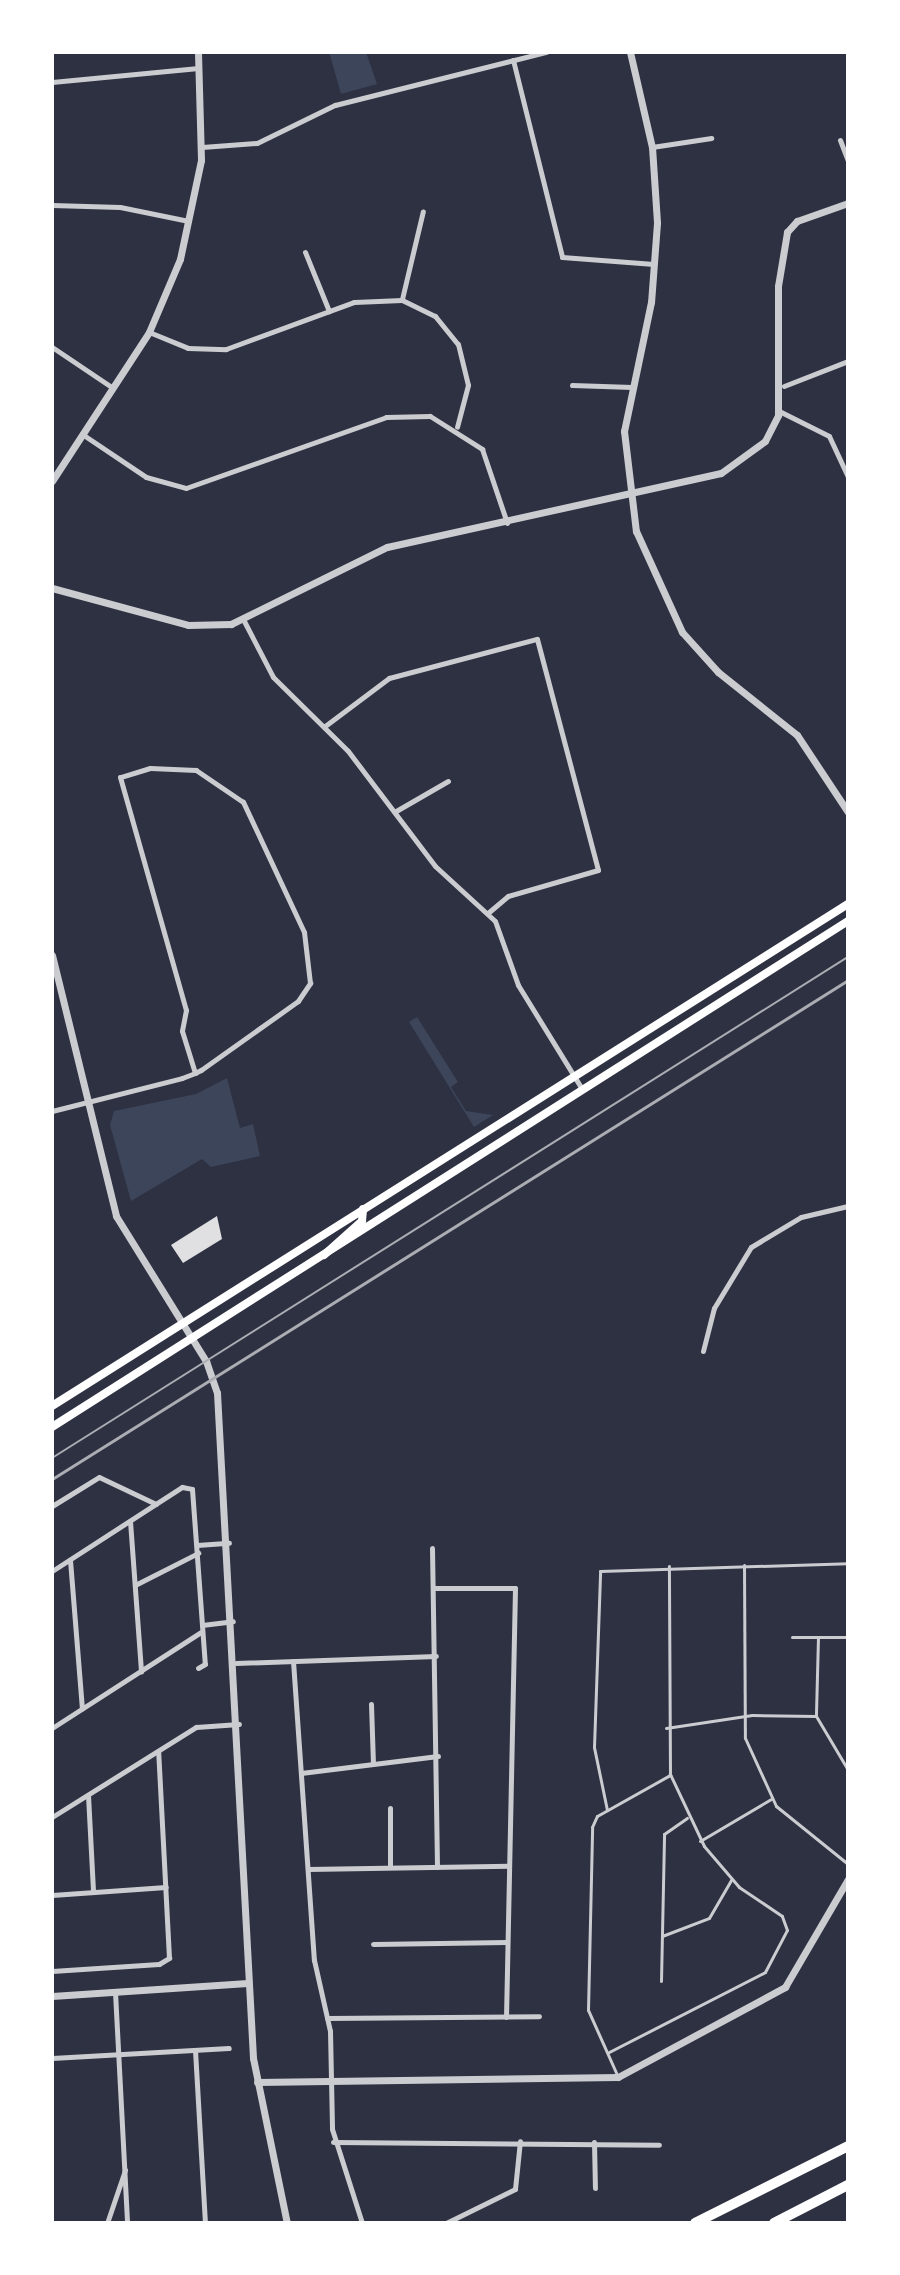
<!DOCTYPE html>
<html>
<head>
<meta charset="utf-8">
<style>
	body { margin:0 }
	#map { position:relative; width:900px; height:2275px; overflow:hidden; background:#2d3142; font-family:"Space Grotesk",sans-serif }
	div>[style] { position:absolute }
	.green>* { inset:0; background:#3c4559 }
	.building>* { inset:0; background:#e0e0e3 }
	.service>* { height:3px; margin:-1.5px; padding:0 1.5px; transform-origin:1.5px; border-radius:1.5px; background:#caccd0 }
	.minor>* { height:5px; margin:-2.5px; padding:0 2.5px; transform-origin:2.5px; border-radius:2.5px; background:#caccd0 }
	.tertiary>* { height:7px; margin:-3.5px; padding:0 3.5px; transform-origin:3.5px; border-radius:3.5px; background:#caccd0 }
	.secondary>* { height:8px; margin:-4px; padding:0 4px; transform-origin:4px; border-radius:4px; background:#fff }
	.motorway>* { height:10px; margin:-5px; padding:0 5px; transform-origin:5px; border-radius:5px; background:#fff }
	.tram>* { height:2px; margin:-1px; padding:0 1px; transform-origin:1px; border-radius:1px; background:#abadb3 }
	.rail>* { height:3px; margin:-1.5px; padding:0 1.5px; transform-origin:1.5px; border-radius:1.5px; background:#abadb3 }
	span { translate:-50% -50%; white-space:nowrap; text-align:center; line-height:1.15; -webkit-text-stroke:6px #fff; paint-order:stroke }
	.frame { position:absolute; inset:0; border:54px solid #fff; pointer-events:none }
</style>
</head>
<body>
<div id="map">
	<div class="green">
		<div style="clip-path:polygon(329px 52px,366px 52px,377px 84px,341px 94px)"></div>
		<div style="clip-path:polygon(417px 1017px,458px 1082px,451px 1087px,466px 1111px,493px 1115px,474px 1127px,409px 1022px)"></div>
		<div style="clip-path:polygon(227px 1078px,240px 1128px,253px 1124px,260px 1156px,211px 1167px,202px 1159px,131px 1201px,110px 1125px,114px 1111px,196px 1094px)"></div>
	</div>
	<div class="building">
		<div style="clip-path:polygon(217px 1216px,222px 1239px,183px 1263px,171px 1245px)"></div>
	</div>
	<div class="service">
		<div style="left:744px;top:1565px;width:173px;rotate:89.7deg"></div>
		<div style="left:745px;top:1738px;width:75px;rotate:65.5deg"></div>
		<div style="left:776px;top:1806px;width:92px;rotate:38.9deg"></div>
		<div style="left:792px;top:1637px;width:56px"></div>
		<div style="left:818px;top:1637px;width:79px;rotate:91.5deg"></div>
		<div style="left:816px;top:1716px;width:63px;rotate:59.3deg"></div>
		<div style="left:666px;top:1728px;width:87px;rotate:-8.6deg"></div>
		<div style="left:752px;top:1715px;width:64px;rotate:0.9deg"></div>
		<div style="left:607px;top:1810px;width:64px;rotate:-101.7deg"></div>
		<div style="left:594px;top:1747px;width:176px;rotate:-88deg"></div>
		<div style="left:600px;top:1571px;width:248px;rotate:-1.8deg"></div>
		<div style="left:700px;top:1841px;width:82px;rotate:-30.6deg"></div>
		<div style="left:662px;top:1936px;width:50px;rotate:-21deg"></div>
		<div style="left:709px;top:1918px;width:44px;rotate:-59.9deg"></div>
		<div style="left:661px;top:1981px;width:147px;rotate:-88.8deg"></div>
		<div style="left:664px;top:1834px;width:28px;rotate:-35deg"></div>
		<div style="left:609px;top:2052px;width:175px;rotate:-27.1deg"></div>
		<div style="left:765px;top:1972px;width:47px;rotate:-62.4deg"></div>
		<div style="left:787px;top:1930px;width:15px;rotate:-110deg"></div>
		<div style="left:782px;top:1916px;width:52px;rotate:-146deg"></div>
		<div style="left:739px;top:1887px;width:54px;rotate:-130.5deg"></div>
		<div style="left:704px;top:1846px;width:80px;rotate:-115.3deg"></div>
		<div style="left:670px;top:1774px;width:208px;rotate:-90.3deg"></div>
		<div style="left:618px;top:2077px;width:73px;rotate:-114.1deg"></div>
		<div style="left:588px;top:2010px;width:183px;rotate:-88.7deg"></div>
		<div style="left:592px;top:1827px;width:12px;rotate:-66deg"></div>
		<div style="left:597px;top:1816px;width:84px;rotate:-29.3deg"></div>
	</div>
	<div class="minor">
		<div style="left:513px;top:60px;width:203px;rotate:76deg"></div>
		<div style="left:562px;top:257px;width:92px;rotate:4.4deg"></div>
		<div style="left:52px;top:82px;width:147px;rotate:-5.5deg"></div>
		<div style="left:840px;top:140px;width:22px;rotate:69deg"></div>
		<div style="left:202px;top:147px;width:55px;rotate:-4.2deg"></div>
		<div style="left:257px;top:143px;width:87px;rotate:-26deg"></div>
		<div style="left:335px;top:105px;width:218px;rotate:-14.1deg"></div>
		<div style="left:652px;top:147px;width:60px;rotate:-8.7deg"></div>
		<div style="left:52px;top:205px;width:68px;rotate:1.7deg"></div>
		<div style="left:120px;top:207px;width:70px;rotate:11.5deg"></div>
		<div style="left:305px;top:252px;width:64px;rotate:67.9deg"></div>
		<div style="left:402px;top:299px;width:90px;rotate:-76.6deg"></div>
		<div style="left:149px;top:332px;width:42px;rotate:22.3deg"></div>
		<div style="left:188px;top:348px;width:38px;rotate:2deg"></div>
		<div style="left:226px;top:349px;width:136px;rotate:-20.2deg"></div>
		<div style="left:354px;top:302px;width:48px;rotate:-2.4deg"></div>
		<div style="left:402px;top:300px;width:37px;rotate:26deg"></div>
		<div style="left:435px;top:316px;width:36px;rotate:51deg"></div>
		<div style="left:458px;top:344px;width:42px;rotate:76.3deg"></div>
		<div style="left:468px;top:385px;width:43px;rotate:104.7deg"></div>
		<div style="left:52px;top:347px;width:73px;rotate:33.9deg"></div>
		<div style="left:572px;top:385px;width:60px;rotate:1.9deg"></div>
		<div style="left:784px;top:386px;width:69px;rotate:-21.3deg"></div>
		<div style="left:779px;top:411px;width:56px;rotate:26.6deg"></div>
		<div style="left:829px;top:436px;width:45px;rotate:65.1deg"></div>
		<div style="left:82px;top:434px;width:77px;rotate:33.9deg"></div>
		<div style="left:146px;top:477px;width:41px;rotate:15.4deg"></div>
		<div style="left:186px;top:488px;width:212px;rotate:-19.5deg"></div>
		<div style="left:386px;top:417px;width:44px;rotate:-1.3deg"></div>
		<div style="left:430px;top:416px;width:62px;rotate:32.4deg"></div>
		<div style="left:482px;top:449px;width:78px;rotate:71.3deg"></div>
		<div style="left:244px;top:621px;width:63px;rotate:62.6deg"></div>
		<div style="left:273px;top:677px;width:105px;rotate:44.6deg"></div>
		<div style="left:348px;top:751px;width:144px;rotate:52.9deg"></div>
		<div style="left:435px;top:866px;width:81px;rotate:42.5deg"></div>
		<div style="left:495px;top:921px;width:68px;rotate:70.2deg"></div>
		<div style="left:518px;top:985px;width:122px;rotate:58.4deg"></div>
		<div style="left:325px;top:726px;width:80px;rotate:-36.9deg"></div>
		<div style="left:389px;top:678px;width:153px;rotate:-14.8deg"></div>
		<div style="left:537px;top:639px;width:239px;rotate:75.2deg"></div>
		<div style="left:598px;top:870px;width:94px;rotate:163.9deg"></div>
		<div style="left:508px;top:896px;width:26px;rotate:140deg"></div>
		<div style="left:396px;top:811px;width:60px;rotate:-30deg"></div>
		<div style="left:52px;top:1111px;width:134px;rotate:-14.2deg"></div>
		<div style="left:182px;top:1078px;width:14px;rotate:-21deg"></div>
		<div style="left:195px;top:1073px;width:7px;rotate:-27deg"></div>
		<div style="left:201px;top:1070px;width:119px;rotate:-35.4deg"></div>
		<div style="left:298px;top:1001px;width:22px;rotate:-56deg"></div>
		<div style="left:310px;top:983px;width:51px;rotate:-96.7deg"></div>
		<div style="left:304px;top:932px;width:144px;rotate:-115.1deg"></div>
		<div style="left:243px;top:802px;width:57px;rotate:-145.8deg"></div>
		<div style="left:196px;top:770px;width:46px;rotate:-177.5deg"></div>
		<div style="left:150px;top:768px;width:31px;rotate:163deg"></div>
		<div style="left:120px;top:777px;width:242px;rotate:74.2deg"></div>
		<div style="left:186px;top:1010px;width:21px;rotate:101deg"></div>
		<div style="left:182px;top:1031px;width:44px;rotate:72.8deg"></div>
		<div style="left:703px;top:1351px;width:44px;rotate:-75.7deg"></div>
		<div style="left:714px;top:1308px;width:71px;rotate:-58.8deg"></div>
		<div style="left:751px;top:1247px;width:58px;rotate:-31deg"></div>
		<div style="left:801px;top:1217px;width:48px;rotate:-13.2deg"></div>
		<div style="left:52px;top:1506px;width:55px;rotate:-31.7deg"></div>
		<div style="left:99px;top:1477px;width:63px;rotate:25.3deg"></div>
		<div style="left:130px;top:1521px;width:151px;rotate:85.8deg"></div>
		<div style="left:197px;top:1545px;width:32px;rotate:-4deg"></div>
		<div style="left:432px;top:1548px;width:319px;rotate:89.1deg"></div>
		<div style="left:70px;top:1560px;width:149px;rotate:85.4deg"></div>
		<div style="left:52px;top:1571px;width:155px;rotate:-32.9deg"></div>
		<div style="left:182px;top:1487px;width:10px;rotate:11deg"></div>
		<div style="left:192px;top:1489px;width:175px;rotate:85.8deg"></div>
		<div style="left:205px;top:1664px;width:8px;rotate:150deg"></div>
		<div style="left:135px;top:1585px;width:71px;rotate:-26.9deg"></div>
		<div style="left:434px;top:1588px;width:81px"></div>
		<div style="left:515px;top:1588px;width:429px;rotate:91.2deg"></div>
		<div style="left:202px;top:1625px;width:31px;rotate:-7deg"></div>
		<div style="left:293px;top:1661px;width:300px;rotate:86deg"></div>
		<div style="left:314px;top:1960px;width:73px;rotate:77.3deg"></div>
		<div style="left:330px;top:2031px;width:98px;rotate:88.8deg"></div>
		<div style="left:332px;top:2129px;width:99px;rotate:72.3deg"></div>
		<div style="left:236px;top:1663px;width:200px;rotate:-2deg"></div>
		<div style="left:371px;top:1704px;width:59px;rotate:88.1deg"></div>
		<div style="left:52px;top:1728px;width:177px;rotate:-32.8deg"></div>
		<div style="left:301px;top:1773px;width:138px;rotate:-7.1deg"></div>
		<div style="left:88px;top:1795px;width:97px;rotate:87deg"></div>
		<div style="left:390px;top:1808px;width:59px;rotate:90deg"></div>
		<div style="left:52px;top:1817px;width:170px;rotate:-32deg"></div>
		<div style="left:196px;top:1727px;width:43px;rotate:-4deg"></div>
		<div style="left:308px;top:1869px;width:201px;rotate:-0.9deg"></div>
		<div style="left:52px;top:1895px;width:114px;rotate:-4deg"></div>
		<div style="left:373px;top:1944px;width:134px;rotate:-0.9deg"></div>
		<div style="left:52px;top:1971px;width:107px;rotate:-3.7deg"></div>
		<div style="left:159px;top:1964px;width:12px;rotate:-31deg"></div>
		<div style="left:169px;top:1958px;width:207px;rotate:-93deg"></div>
		<div style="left:115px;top:1992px;width:231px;rotate:87deg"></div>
		<div style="left:327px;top:2018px;width:212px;rotate:-0.5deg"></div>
		<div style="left:195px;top:2050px;width:173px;rotate:86.7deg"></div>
		<div style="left:52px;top:2058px;width:177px;rotate:-3.2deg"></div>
		<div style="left:333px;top:2142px;width:326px;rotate:0.5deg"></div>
		<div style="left:594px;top:2142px;width:46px;rotate:88.8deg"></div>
		<div style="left:107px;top:2223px;width:56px;rotate:-71.2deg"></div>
		<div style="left:446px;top:2223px;width:77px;rotate:-26.2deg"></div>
		<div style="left:515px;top:2189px;width:48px;rotate:-84.1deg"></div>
	</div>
	<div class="tertiary">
		<div style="left:630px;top:52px;width:98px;rotate:77deg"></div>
		<div style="left:652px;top:147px;width:76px;rotate:86.2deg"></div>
		<div style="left:657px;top:223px;width:79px;rotate:94.3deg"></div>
		<div style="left:651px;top:302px;width:132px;rotate:101.8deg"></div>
		<div style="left:624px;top:431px;width:101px;rotate:83.2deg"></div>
		<div style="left:636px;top:531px;width:111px;rotate:65.5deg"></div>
		<div style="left:682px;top:632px;width:54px;rotate:48deg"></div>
		<div style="left:718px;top:672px;width:101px;rotate:38.6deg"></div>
		<div style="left:797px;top:735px;width:92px;rotate:56.5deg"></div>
		<div style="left:52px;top:481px;width:178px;rotate:-56.9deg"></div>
		<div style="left:149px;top:332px;width:79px;rotate:-67deg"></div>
		<div style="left:180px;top:259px;width:101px;rotate:-78deg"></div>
		<div style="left:201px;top:160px;width:108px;rotate:-91.6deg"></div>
		<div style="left:52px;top:588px;width:141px;rotate:15.2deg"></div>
		<div style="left:188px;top:625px;width:43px;rotate:-1.3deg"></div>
		<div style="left:231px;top:624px;width:174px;rotate:-26.3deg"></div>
		<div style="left:387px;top:547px;width:342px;rotate:-12.5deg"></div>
		<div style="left:721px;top:473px;width:54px;rotate:-36deg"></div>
		<div style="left:765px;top:441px;width:29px;rotate:-63deg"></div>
		<div style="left:778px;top:415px;width:129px;rotate:-90deg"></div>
		<div style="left:778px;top:286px;width:55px;rotate:-80.5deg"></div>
		<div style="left:787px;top:232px;width:15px;rotate:-48deg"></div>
		<div style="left:797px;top:221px;width:54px;rotate:-19.4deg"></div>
		<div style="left:52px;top:955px;width:269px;rotate:76.2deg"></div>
		<div style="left:116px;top:1216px;width:171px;rotate:58.2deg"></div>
		<div style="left:206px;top:1361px;width:34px;rotate:71deg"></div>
		<div style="left:217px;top:1393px;width:666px;rotate:86.9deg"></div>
		<div style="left:253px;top:2058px;width:168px;rotate:78.4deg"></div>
		<div style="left:52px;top:1996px;width:196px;rotate:-3.8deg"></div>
		<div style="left:257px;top:2082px;width:361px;rotate:-0.8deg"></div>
		<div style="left:618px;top:2077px;width:190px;rotate:-28.3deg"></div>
		<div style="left:785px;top:1987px;width:125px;rotate:-59.7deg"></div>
	</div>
	<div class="secondary">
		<div style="left:324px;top:1255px;width:51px;rotate:-41.8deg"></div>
		<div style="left:362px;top:1221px;width:12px;rotate:-85deg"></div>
		<div style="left:52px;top:1406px;width:941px;rotate:-32.24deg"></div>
		<div style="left:52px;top:1427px;width:943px;rotate:-32.44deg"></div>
	</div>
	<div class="motorway">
		<div style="left:695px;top:2223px;width:171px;rotate:-26.7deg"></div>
		<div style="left:774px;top:2223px;width:83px;rotate:-27.2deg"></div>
	</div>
	<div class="tram">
		<div style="left:52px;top:1458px;width:941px;rotate:-32.19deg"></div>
	</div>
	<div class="rail">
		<div style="left:52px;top:1479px;width:939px;rotate:-32.08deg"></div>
	</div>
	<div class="frame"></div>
</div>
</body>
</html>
